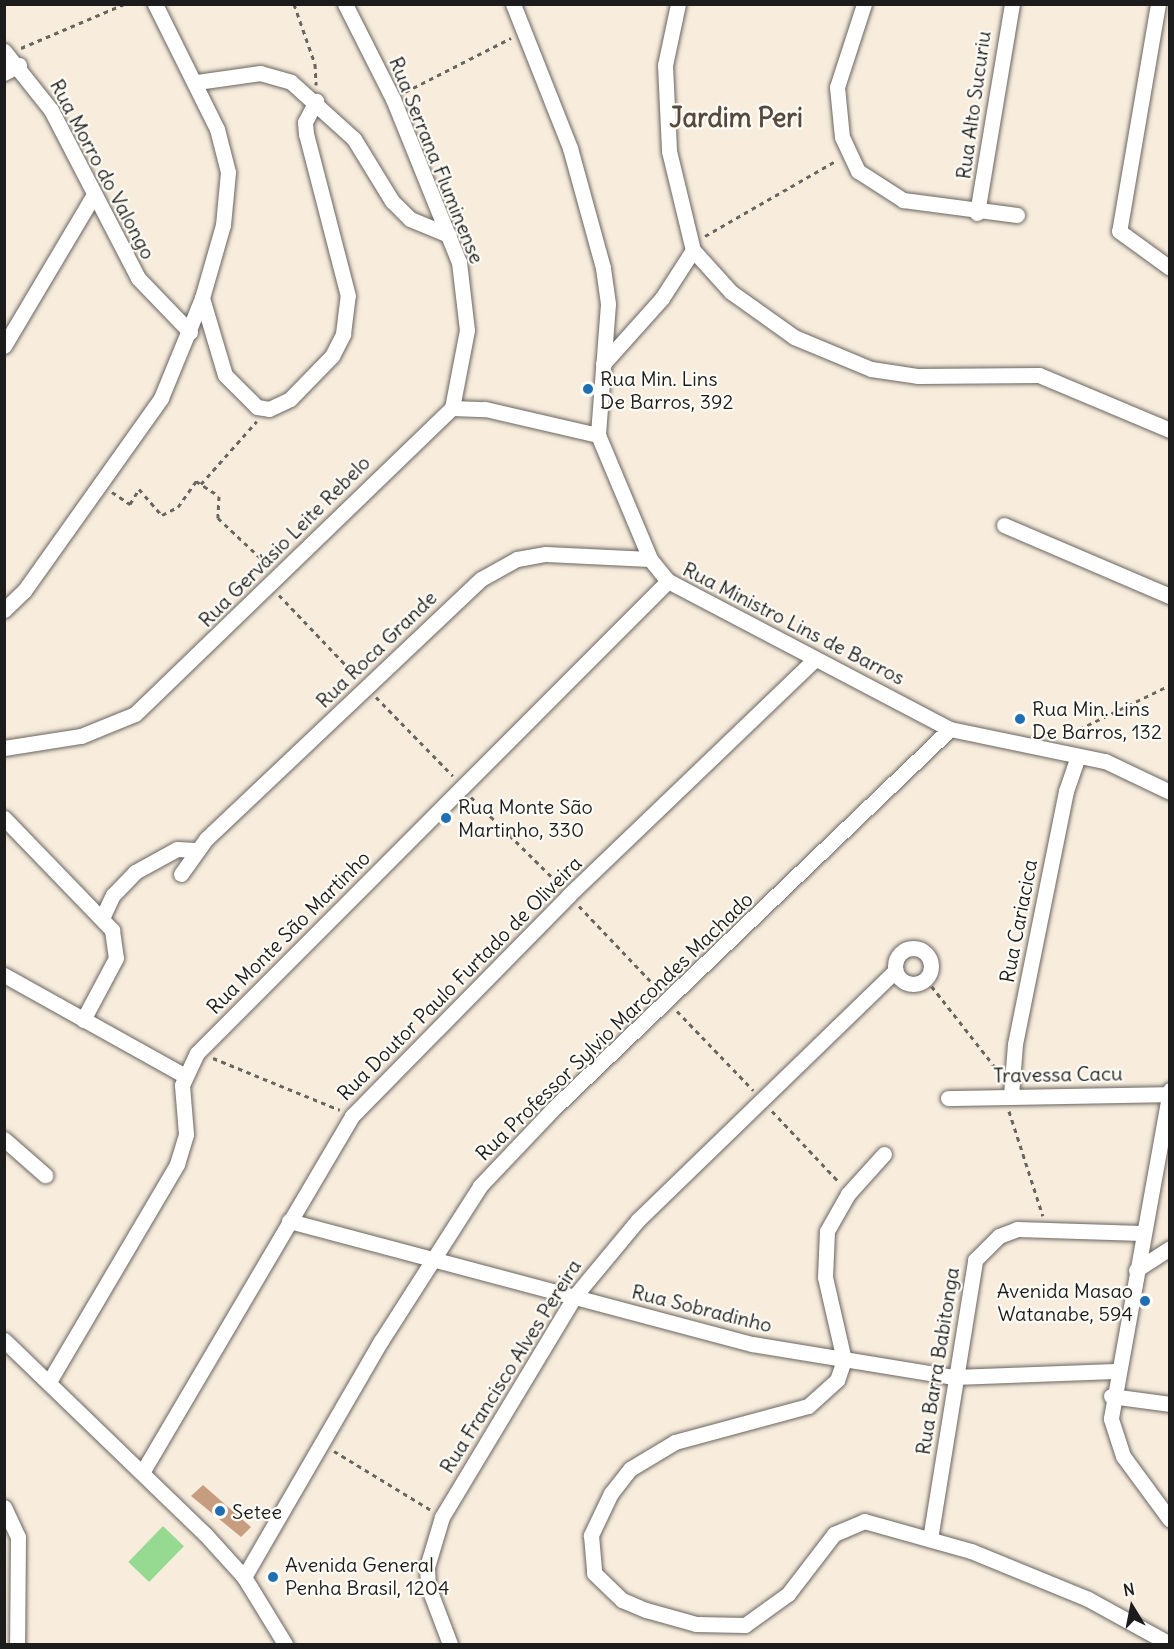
<!DOCTYPE html>
<html>
<head>
<meta charset="utf-8">
<style>
	body { margin:0 }
	#map { position:relative; width:1174px; height:1649px; overflow:hidden; background:#f8eddd; font-family:Delius,sans-serif }
	div>[style] { position:absolute }
	.green>* { inset:0; background:#96da92; transform-origin:0 0 }
	.building>* { inset:0; background:#c69d7e }
	.path>* { height:3px; margin-top:-1.5px; transform-origin:0; background:repeating-linear-gradient(90deg,#696560 0 4.5px,transparent 0 9px) }
	.roads { filter:drop-shadow(0 0 2px #696560) drop-shadow(0 0 2px #696560) }
	.minor>* { height:15px; margin:-7.5px; padding:0 7.5px; transform-origin:7.5px; border-radius:7.5px; background:#fff }
	.minor>.ring { margin:-7.5px; padding:0; box-sizing:content-box; background:none; border:15px solid #fff; border-radius:50% }
	.dots>* { width:16px; height:16px; translate:-50% -50%; box-sizing:border-box; border:3px solid #fdfcf7; border-radius:50% }
	span { translate:-50% -50%; white-space:nowrap; text-align:center; line-height:1.15; -webkit-text-stroke:4.5px #fdfcf7; paint-order:stroke }
	.street-label { font-size:20px; color:#1c1c1c }
	.poi-label { font-size:20px; color:#1c1c1c }
	.left { translate:0 -50%; text-align:left }
	.right { translate:-100% -50%; text-align:right }
	.district-label { font-size:26px; color:#58493e; font-weight:700 }
	.frame { position:absolute; inset:0; border:6px solid #1c1c1c; pointer-events:none }
	.north { position:absolute; left:1102px; top:1577px; width:60px; height:60px; -webkit-text-stroke:4px #fdfcf7; paint-order:stroke; rotate:350deg; font-size:16px; font-weight:700; line-height:24px; text-align:center; color:#1c1c1c }
	.north::after { content:''; display:block; margin:auto; width:21px; height:27px; background:#1c1c1c; clip-path:polygon(50% 0,100% 100%,50% 72%,0 100%) }
</style>
</head>
<body>
<div id="map">
	<div class="green">
		<div style="left:163px;top:1526px;width:29px;height:50px;rotate:44deg"></div>
	</div>
	<div class="building">
		<div style="clip-path:polygon(203px 1485px,251px 1527px,241px 1537px,191px 1496px)"></div>
	</div>
	<div class="path">
		<div style="left:294px;top:4px;width:64px;rotate:70.7deg"></div>
		<div style="left:315px;top:64px;width:21px;rotate:87deg"></div>
		<div style="left:21px;top:48px;width:112px;rotate:-23.1deg"></div>
		<div style="left:405px;top:92px;width:119px;rotate:-27deg"></div>
		<div style="left:705px;top:236px;width:152px;rotate:-29.9deg"></div>
		<div style="left:201px;top:484px;width:84px;rotate:-48.4deg"></div>
		<div style="left:112px;top:492px;width:22px;rotate:34deg"></div>
		<div style="left:130px;top:504px;width:17px;rotate:-59deg"></div>
		<div style="left:139px;top:489px;width:35px;rotate:49deg"></div>
		<div style="left:162px;top:515px;width:18px;rotate:-27deg"></div>
		<div style="left:178px;top:507px;width:32px;rotate:-55deg"></div>
		<div style="left:196px;top:481px;width:27px;rotate:33deg"></div>
		<div style="left:219px;top:496px;width:22px;rotate:93deg"></div>
		<div style="left:218px;top:518px;width:70px;rotate:43.3deg"></div>
		<div style="left:279px;top:595px;width:113px;rotate:46.4deg"></div>
		<div style="left:376px;top:697px;width:110px;rotate:45.7deg"></div>
		<div style="left:1063px;top:737px;width:119px;rotate:-25.9deg"></div>
		<div style="left:471px;top:797px;width:125px;rotate:44.7deg"></div>
		<div style="left:579px;top:906px;width:116px;rotate:46.4deg"></div>
		<div style="left:926px;top:979px;width:118px;rotate:51.9deg"></div>
		<div style="left:677px;top:1011px;width:110px;rotate:46.1deg"></div>
		<div style="left:213px;top:1058px;width:137px;rotate:22.3deg"></div>
		<div style="left:772px;top:1111px;width:98px;rotate:46.7deg"></div>
		<div style="left:1009px;top:1111px;width:110px;rotate:72.1deg"></div>
		<div style="left:334px;top:1451px;width:114px;rotate:31.3deg"></div>
	</div>
	<div class="roads">
		<div class="minor">
			<div style="left:345px;top:4px;width:106px;rotate:63.2deg"></div>
			<div style="left:393px;top:99px;width:176px;rotate:68deg"></div>
			<div style="left:459px;top:262px;width:68px;rotate:83.3deg"></div>
			<div style="left:467px;top:330px;width:79px;rotate:100.9deg"></div>
			<div style="left:513px;top:4px;width:155px;rotate:68.4deg"></div>
			<div style="left:570px;top:148px;width:124px;rotate:74.6deg"></div>
			<div style="left:603px;top:268px;width:36px;rotate:82deg"></div>
			<div style="left:608px;top:304px;width:131px;rotate:94.4deg"></div>
			<div style="left:598px;top:435px;width:134px;rotate:67.2deg"></div>
			<div style="left:650px;top:559px;width:28px;rotate:51deg"></div>
			<div style="left:668px;top:581px;width:318px;rotate:27.7deg"></div>
			<div style="left:950px;top:729px;width:158px;rotate:11.7deg"></div>
			<div style="left:1105px;top:761px;width:72px;rotate:25.5deg"></div>
			<div style="left:678px;top:4px;width:62px;rotate:102deg"></div>
			<div style="left:665px;top:65px;width:86px;rotate:87.3deg"></div>
			<div style="left:669px;top:151px;width:102px;rotate:76.4deg"></div>
			<div style="left:693px;top:250px;width:57px;rotate:47.9deg"></div>
			<div style="left:731px;top:292px;width:77px;rotate:35.5deg"></div>
			<div style="left:794px;top:337px;width:83px;rotate:22.6deg"></div>
			<div style="left:871px;top:369px;width:48px;rotate:8.5deg"></div>
			<div style="left:918px;top:376px;width:121px;rotate:-0.5deg"></div>
			<div style="left:1039px;top:375px;width:142px;rotate:22.8deg"></div>
			<div style="left:864px;top:4px;width:87px;rotate:108deg"></div>
			<div style="left:837px;top:87px;width:50px;rotate:84.3deg"></div>
			<div style="left:842px;top:137px;width:38px;rotate:65deg"></div>
			<div style="left:858px;top:171px;width:54px;rotate:32.8deg"></div>
			<div style="left:903px;top:200px;width:115px;rotate:7.5deg"></div>
			<div style="left:1158px;top:4px;width:230px;rotate:99.7deg"></div>
			<div style="left:1119px;top:231px;width:63px;rotate:36deg"></div>
			<div style="left:4px;top:51px;width:75px;rotate:51.5deg"></div>
			<div style="left:51px;top:110px;width:189px;rotate:62.6deg"></div>
			<div style="left:138px;top:278px;width:75px;rotate:46.1deg"></div>
			<div style="left:4px;top:73px;width:17px;rotate:-28deg"></div>
			<div style="left:197px;top:82px;width:64px;rotate:-8.1deg"></div>
			<div style="left:260px;top:73px;width:32px;rotate:16deg"></div>
			<div style="left:291px;top:82px;width:85px;rotate:42.1deg"></div>
			<div style="left:354px;top:139px;width:73px;rotate:58.5deg"></div>
			<div style="left:392px;top:201px;width:25px;rotate:45deg"></div>
			<div style="left:410px;top:219px;width:42px;rotate:22.3deg"></div>
			<div style="left:977px;top:213px;width:212px;rotate:-80.5deg"></div>
			<div style="left:202px;top:298px;width:80px;rotate:73.4deg"></div>
			<div style="left:225px;top:375px;width:45px;rotate:45deg"></div>
			<div style="left:257px;top:407px;width:12px;rotate:9deg"></div>
			<div style="left:269px;top:409px;width:23px;rotate:-25deg"></div>
			<div style="left:290px;top:399px;width:60px;rotate:-45.7deg"></div>
			<div style="left:332px;top:356px;width:25px;rotate:-63deg"></div>
			<div style="left:343px;top:334px;width:38px;rotate:-83deg"></div>
			<div style="left:348px;top:296px;width:167px;rotate:-104.5deg"></div>
			<div style="left:306px;top:134px;width:12px;rotate:-95deg"></div>
			<div style="left:305px;top:122px;width:24px;rotate:-62deg"></div>
			<div style="left:4px;top:346px;width:172px;rotate:-59.3deg"></div>
			<div style="left:603px;top:364px;width:89px;rotate:-48.2deg"></div>
			<div style="left:662px;top:298px;width:57px;rotate:-57.1deg"></div>
			<div style="left:1004px;top:525px;width:181px;rotate:23.2deg"></div>
			<div style="left:4px;top:610px;width:28px;rotate:-44deg"></div>
			<div style="left:24px;top:591px;width:237px;rotate:-54.6deg"></div>
			<div style="left:161px;top:398px;width:108px;rotate:-67.7deg"></div>
			<div style="left:202px;top:298px;width:76px;rotate:-74deg"></div>
			<div style="left:223px;top:225px;width:53px;rotate:-84.6deg"></div>
			<div style="left:228px;top:172px;width:44px;rotate:-104.3deg"></div>
			<div style="left:217px;top:129px;width:140px;rotate:-116.4deg"></div>
			<div style="left:4px;top:748px;width:78px;rotate:-8.9deg"></div>
			<div style="left:81px;top:736px;width:58px;rotate:-22.2deg"></div>
			<div style="left:135px;top:714px;width:441px;rotate:-44deg"></div>
			<div style="left:452px;top:408px;width:33px;rotate:2deg"></div>
			<div style="left:485px;top:409px;width:116px;rotate:13deg"></div>
			<div style="left:4px;top:818px;width:156px;rotate:46deg"></div>
			<div style="left:112px;top:930px;width:28px;rotate:82deg"></div>
			<div style="left:116px;top:958px;width:70px;rotate:118deg"></div>
			<div style="left:181px;top:874px;width:43px;rotate:-54.5deg"></div>
			<div style="left:206px;top:839px;width:378px;rotate:-43.4deg"></div>
			<div style="left:481px;top:579px;width:41px;rotate:-29.1deg"></div>
			<div style="left:517px;top:559px;width:29px;rotate:-10deg"></div>
			<div style="left:546px;top:554px;width:104px;rotate:2.8deg"></div>
			<div style="left:103px;top:916px;width:23px;rotate:-65deg"></div>
			<div style="left:113px;top:895px;width:32px;rotate:-46deg"></div>
			<div style="left:135px;top:872px;width:48px;rotate:-28.7deg"></div>
			<div style="left:177px;top:849px;width:19px;rotate:3deg"></div>
			<div class="ring" style="left:895px;top:948px;width:21px;height:21px"></div>
			<div style="left:4px;top:975px;width:206px;rotate:29.1deg"></div>
			<div style="left:1170px;top:1090px;width:334px;rotate:100.2deg"></div>
			<div style="left:1111px;top:1419px;width:39px;rotate:72deg"></div>
			<div style="left:1123px;top:1456px;width:79px;rotate:53.7deg"></div>
			<div style="left:1011px;top:1095px;width:51px;rotate:-85.5deg"></div>
			<div style="left:1015px;top:1044px;width:258px;rotate:-78.6deg"></div>
			<div style="left:1066px;top:791px;width:37px;rotate:-71deg"></div>
			<div style="left:948px;top:1098px;width:221px;rotate:-1deg"></div>
			<div style="left:4px;top:1139px;width:55px;rotate:41.3deg"></div>
			<div style="left:884px;top:1154px;width:54px;rotate:132deg"></div>
			<div style="left:848px;top:1194px;width:43px;rotate:119.6deg"></div>
			<div style="left:827px;top:1231px;width:46px;rotate:92.5deg"></div>
			<div style="left:825px;top:1277px;width:85px;rotate:77.1deg"></div>
			<div style="left:844px;top:1360px;width:21px;rotate:109deg"></div>
			<div style="left:837px;top:1380px;width:39px;rotate:138deg"></div>
			<div style="left:808px;top:1406px;width:138px;rotate:164.9deg"></div>
			<div style="left:675px;top:1442px;width:52px;rotate:149deg"></div>
			<div style="left:630px;top:1469px;width:31px;rotate:128deg"></div>
			<div style="left:611px;top:1493px;width:47px;rotate:115.5deg"></div>
			<div style="left:591px;top:1535px;width:38px;rotate:85deg"></div>
			<div style="left:594px;top:1573px;width:39px;rotate:44deg"></div>
			<div style="left:622px;top:1600px;width:26px;rotate:23deg"></div>
			<div style="left:646px;top:1610px;width:52px;rotate:15.6deg"></div>
			<div style="left:696px;top:1624px;width:49px;rotate:1.2deg"></div>
			<div style="left:745px;top:1625px;width:53px;rotate:-35.8deg"></div>
			<div style="left:788px;top:1594px;width:76px;rotate:-52.5deg"></div>
			<div style="left:834px;top:1534px;width:33px;rotate:-23deg"></div>
			<div style="left:864px;top:1521px;width:111px;rotate:15.7deg"></div>
			<div style="left:971px;top:1551px;width:126px;rotate:22.3deg"></div>
			<div style="left:1088px;top:1599px;width:94px;rotate:28.8deg"></div>
			<div style="left:289px;top:1221px;width:479px;rotate:14.9deg"></div>
			<div style="left:752px;top:1344px;width:205px;rotate:9.3deg"></div>
			<div style="left:954px;top:1377px;width:161px;rotate:-2.1deg"></div>
			<div style="left:1136px;top:1270px;width:40px;rotate:-32.9deg"></div>
			<div style="left:4px;top:1340px;width:279px;rotate:44deg"></div>
			<div style="left:205px;top:1534px;width:58px;rotate:47.8deg"></div>
			<div style="left:244px;top:1577px;width:79px;rotate:58.5deg"></div>
			<div style="left:50px;top:1380px;width:251px;rotate:-59.5deg"></div>
			<div style="left:177px;top:1164px;width:31px;rotate:-73deg"></div>
			<div style="left:186px;top:1134px;width:49px;rotate:-94.7deg"></div>
			<div style="left:182px;top:1085px;width:35px;rotate:-65deg"></div>
			<div style="left:197px;top:1053px;width:667px;rotate:-45.06deg"></div>
			<div style="left:1111px;top:1396px;width:60px;rotate:7.7deg"></div>
			<div style="left:143px;top:1471px;width:412px;rotate:-59.5deg"></div>
			<div style="left:352px;top:1116px;width:310px;rotate:-45.5deg"></div>
			<div style="left:569px;top:895px;width:341px;rotate:-43.8deg"></div>
			<div style="left:4px;top:1507px;width:33px;rotate:65deg"></div>
			<div style="left:18px;top:1537px;width:107px;rotate:90.5deg"></div>
			<div style="left:930px;top:1539px;width:283px;rotate:-80.8deg"></div>
			<div style="left:975px;top:1260px;width:34px;rotate:-45deg"></div>
			<div style="left:999px;top:1236px;width:19px;rotate:-21deg"></div>
			<div style="left:1017px;top:1229px;width:125px;rotate:1.8deg"></div>
			<div style="left:244px;top:1577px;width:273px;rotate:-59.9deg"></div>
			<div style="left:381px;top:1341px;width:184px;rotate:-57.4deg"></div>
			<div style="left:480px;top:1186px;width:105px;rotate:-46.5deg"></div>
			<div style="left:552px;top:1110px;width:551px;rotate:-43.75deg"></div>
			<div style="left:450px;top:1644px;width:62px;rotate:-110.8deg"></div>
			<div style="left:428px;top:1586px;width:19px;rotate:-93deg"></div>
			<div style="left:427px;top:1567px;width:52px;rotate:-73.3deg"></div>
			<div style="left:442px;top:1517px;width:257px;rotate:-59deg"></div>
			<div style="left:574px;top:1297px;width:100px;rotate:-50.3deg"></div>
			<div style="left:638px;top:1220px;width:358px;rotate:-44.1deg"></div>
		</div>
	</div>
	<div class="dots">
		<div style="left:588px;top:389px;background:#1f6fb2"></div>
		<div style="left:1020px;top:719px;background:#1f6fb2"></div>
		<div style="left:446px;top:818px;background:#1f6fb2"></div>
		<div style="left:1145px;top:1301px;background:#1f6fb2"></div>
		<div style="left:220px;top:1511px;background:#1f6fb2"></div>
		<div style="left:273px;top:1577px;background:#1f6fb2"></div>
	</div>
	<div class="street-label">
		<span style="left:973px;top:105px;rotate:-82deg">Rua Alto Sucuriu</span>
		<span style="left:437px;top:160px;rotate:68deg">Rua Serrana Fluminense</span>
		<span style="left:103px;top:169px;rotate:62deg">Rua Morro do Valongo</span>
		<span style="left:284px;top:541px;rotate:-45deg">Rua Gervásio Leite Rebelo</span>
		<span style="left:794px;top:623px;rotate:27deg">Rua Ministro Lins de Barros</span>
		<span style="left:376px;top:649px;rotate:-44deg">Rua Roca Grande</span>
		<span style="left:1018px;top:921px;rotate:-79deg">Rua Cariacica</span>
		<span style="left:288px;top:932px;rotate:-45deg">Rua Monte São Martinho</span>
		<span style="left:459px;top:978px;rotate:-45deg">Rua Doutor Paulo Furtado de Oliveira</span>
		<span style="left:614px;top:1026px;rotate:-44deg">Rua Professor Sylvio Marcondes Machado</span>
		<span style="left:1058px;top:1074px;rotate:-1deg">Travessa Cacu</span>
		<span style="left:702px;top:1308px;rotate:14deg">Rua Sobradinho</span>
		<span style="left:937px;top:1361px;rotate:-81deg">Rua Barra Babitonga</span>
		<span style="left:510px;top:1366px;rotate:-58deg">Rua Francisco Alves Pereira</span>
	</div>
	<div class="poi-label">
		<span class="left" style="left:600px;top:390px">Rua Min. Lins<br>De Barros, 392</span>
		<span class="left" style="left:1032px;top:720px">Rua Min. Lins<br>De Barros, 132</span>
		<span class="left" style="left:458px;top:818px">Rua Monte São<br>Martinho, 330</span>
		<span class="right" style="left:1133px;top:1302px">Avenida Masao<br>Watanabe, 594</span>
		<span class="left" style="left:232px;top:1511px">Setee</span>
		<span class="left" style="left:285px;top:1576px">Avenida General<br>Penha Brasil, 1204</span>
	</div>
	<div class="district-label">
		<span style="left:736px;top:118px">Jardim Peri</span>
	</div>
	<div class="frame"></div>
	<div class="north">N</div>
</div>
</body>
</html>
